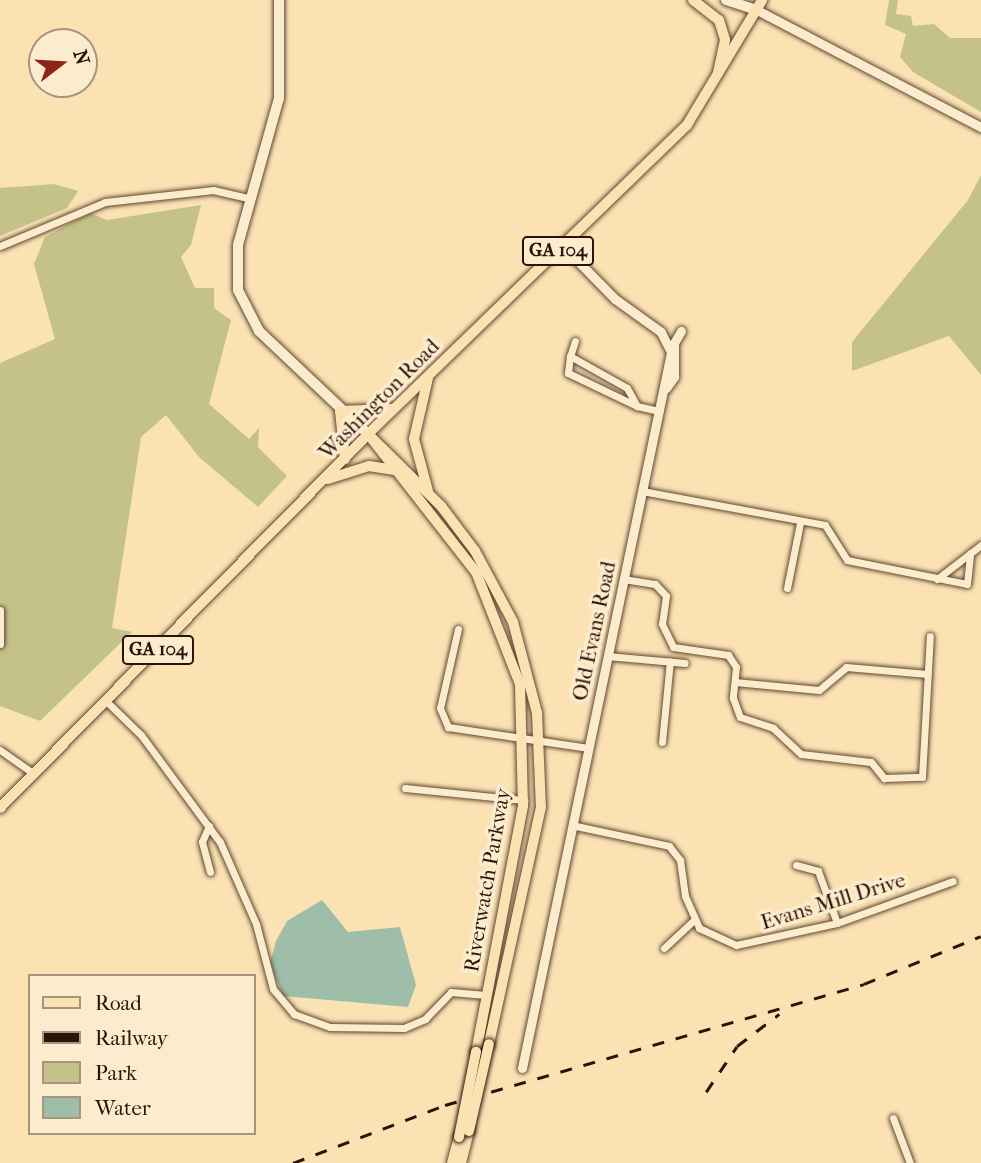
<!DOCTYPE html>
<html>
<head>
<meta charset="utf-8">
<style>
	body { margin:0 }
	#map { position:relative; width:981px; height:1163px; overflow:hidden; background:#fbe2b3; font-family:"IM FELL French Canon",serif }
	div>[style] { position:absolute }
	.green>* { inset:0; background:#c5c289 }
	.water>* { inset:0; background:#9fbea9 }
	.roads { filter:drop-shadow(0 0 2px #5f4733) drop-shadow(0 0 2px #5f4733) }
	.minor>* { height:7px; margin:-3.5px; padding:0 3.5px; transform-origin:3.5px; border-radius:3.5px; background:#fcecce }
	.tertiary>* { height:9px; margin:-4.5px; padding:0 4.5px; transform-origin:4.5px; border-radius:4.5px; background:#fcecce }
	.secondary>* { height:10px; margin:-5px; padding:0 5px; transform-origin:5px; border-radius:5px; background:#fcecce }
	.primary>* { height:10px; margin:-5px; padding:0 5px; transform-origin:5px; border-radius:5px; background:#fbe2b3 }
	.rail>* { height:2.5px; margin-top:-1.25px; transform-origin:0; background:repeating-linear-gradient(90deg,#2b1308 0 12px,transparent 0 24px) }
	.bridges { filter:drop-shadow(0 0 2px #2b1308) drop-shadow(0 0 2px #2b1308) }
	.primary-bridge>* { height:10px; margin:-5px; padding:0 5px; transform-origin:5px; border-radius:5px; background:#fbe2b3 }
	span { translate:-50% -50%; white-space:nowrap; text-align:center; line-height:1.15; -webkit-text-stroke:7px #fcecce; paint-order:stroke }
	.shield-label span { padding:2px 5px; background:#fcecce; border:2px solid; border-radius:5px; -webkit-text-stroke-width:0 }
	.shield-label { font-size:19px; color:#2b1308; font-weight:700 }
	.street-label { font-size:21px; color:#2b1308 }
	.legend { position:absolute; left:28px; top:974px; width:228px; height:161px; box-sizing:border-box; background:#fcecce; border:2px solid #a8957f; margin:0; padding:9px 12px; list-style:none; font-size:21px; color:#2b1308 }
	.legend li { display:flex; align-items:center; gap:14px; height:35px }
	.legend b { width:35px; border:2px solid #a8957f }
	.north { position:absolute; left:28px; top:28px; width:70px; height:70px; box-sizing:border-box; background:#fcecce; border:2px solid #a8957f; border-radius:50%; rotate:73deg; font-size:19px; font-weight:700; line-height:28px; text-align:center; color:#2b1308 }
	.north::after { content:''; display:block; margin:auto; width:24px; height:32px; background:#8f2418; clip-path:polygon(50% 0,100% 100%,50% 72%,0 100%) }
</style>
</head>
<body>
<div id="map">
	<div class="green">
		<div style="clip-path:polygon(889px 0,898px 0,896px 14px,911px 16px,913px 26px,934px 24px,950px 38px,981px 38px,981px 112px,913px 72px,900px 57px,906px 34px,885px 25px)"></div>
		<div style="clip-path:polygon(981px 175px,981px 375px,949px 336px,852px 371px,852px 342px,968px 200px)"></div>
		<div style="clip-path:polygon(54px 184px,78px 191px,67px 208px,0 236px,0 188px)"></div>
		<div style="clip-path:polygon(201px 205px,191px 245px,181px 257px,195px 288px,214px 288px,214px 308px,231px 320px,209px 404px,249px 439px,259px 428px,258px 447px,287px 476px,258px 507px,199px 457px,166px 415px,141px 437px,112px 628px,132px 632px,40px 721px,0 706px,0 363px,55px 339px,34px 264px,45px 237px,90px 213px,107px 220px)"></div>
	</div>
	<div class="water">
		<div style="clip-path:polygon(322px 900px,348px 932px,400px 927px,416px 985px,408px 1007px,283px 996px,270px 963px,276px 941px,287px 921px)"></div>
	</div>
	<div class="roads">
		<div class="minor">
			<div style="left:0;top:246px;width:114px;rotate:-22.7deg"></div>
			<div style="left:105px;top:202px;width:109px;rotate:-6.3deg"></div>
			<div style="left:213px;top:190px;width:39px;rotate:13deg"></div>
			<div style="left:575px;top:341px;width:16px;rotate:108deg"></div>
			<div style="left:570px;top:356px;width:65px;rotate:29.3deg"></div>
			<div style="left:627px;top:388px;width:21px;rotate:61deg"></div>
			<div style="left:637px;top:406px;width:23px;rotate:13deg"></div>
			<div style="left:570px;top:356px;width:17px;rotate:97deg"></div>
			<div style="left:568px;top:373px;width:76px;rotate:25.6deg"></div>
			<div style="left:642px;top:491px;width:186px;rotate:10.5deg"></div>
			<div style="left:825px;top:525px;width:41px;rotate:57.8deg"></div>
			<div style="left:847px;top:560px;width:122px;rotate:11.3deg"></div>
			<div style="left:967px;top:584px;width:31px;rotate:-84deg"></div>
			<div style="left:623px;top:579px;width:32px;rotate:9deg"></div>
			<div style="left:655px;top:584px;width:16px;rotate:47deg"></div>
			<div style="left:666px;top:596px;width:28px;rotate:98deg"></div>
			<div style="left:662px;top:624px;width:25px;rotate:64deg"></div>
			<div style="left:673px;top:647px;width:56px;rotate:8.3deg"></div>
			<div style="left:728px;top:655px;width:14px;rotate:56deg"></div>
			<div style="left:736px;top:667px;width:31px;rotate:96deg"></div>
			<div style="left:733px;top:698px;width:20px;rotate:70deg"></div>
			<div style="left:740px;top:717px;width:35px;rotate:18deg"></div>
			<div style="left:773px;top:728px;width:38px;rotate:43deg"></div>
			<div style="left:801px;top:754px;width:70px;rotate:6.5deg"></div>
			<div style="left:871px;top:762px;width:21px;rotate:51deg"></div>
			<div style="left:884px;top:778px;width:38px;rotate:-2deg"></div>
			<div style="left:922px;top:777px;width:141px;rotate:-86.8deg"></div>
			<div style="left:937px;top:579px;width:56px;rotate:-37.7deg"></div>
			<div style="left:787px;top:588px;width:66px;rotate:-78.7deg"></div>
			<div style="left:0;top:610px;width:34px;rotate:90deg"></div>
			<div style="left:458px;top:629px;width:81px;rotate:102.8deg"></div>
			<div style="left:440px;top:708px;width:21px;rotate:67deg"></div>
			<div style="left:448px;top:727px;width:142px;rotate:8.5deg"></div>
			<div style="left:607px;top:656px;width:78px;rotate:5.1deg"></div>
			<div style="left:735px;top:682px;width:84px;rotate:5.4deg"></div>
			<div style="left:819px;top:690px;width:35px;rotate:-40deg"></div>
			<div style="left:846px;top:667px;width:82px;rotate:4.9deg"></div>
			<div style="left:106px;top:701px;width:49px;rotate:44.2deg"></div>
			<div style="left:141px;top:735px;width:133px;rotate:53.6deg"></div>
			<div style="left:220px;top:842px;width:90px;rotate:66.3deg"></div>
			<div style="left:256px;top:924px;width:67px;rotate:75.3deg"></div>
			<div style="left:273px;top:989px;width:33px;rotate:50deg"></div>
			<div style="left:294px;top:1014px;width:38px;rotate:20deg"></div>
			<div style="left:330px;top:1027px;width:74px;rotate:0.8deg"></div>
			<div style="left:404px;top:1028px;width:23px;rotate:-23deg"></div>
			<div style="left:425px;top:1019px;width:37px;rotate:-46deg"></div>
			<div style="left:451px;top:992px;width:35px;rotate:5deg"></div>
			<div style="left:662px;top:742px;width:81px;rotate:-84.4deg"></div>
			<div style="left:0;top:750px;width:42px;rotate:35.2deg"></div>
			<div style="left:405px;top:788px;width:120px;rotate:5.8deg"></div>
			<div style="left:209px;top:826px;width:17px;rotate:114deg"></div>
			<div style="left:202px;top:842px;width:31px;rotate:75deg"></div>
			<div style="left:576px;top:826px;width:95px;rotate:12.1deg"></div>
			<div style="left:669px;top:846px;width:18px;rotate:52deg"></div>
			<div style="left:680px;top:860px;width:36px;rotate:82deg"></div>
			<div style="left:685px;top:896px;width:35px;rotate:66deg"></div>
			<div style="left:699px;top:928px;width:41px;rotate:24.7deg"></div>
			<div style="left:736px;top:945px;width:103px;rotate:-12.3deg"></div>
			<div style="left:837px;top:923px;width:123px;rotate:-19.9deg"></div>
			<div style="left:796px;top:865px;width:23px;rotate:15deg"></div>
			<div style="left:818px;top:871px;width:55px;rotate:69.9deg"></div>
			<div style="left:664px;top:948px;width:41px;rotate:-43deg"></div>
			<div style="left:893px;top:1118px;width:48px;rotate:69.3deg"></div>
		</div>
		<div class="tertiary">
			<div style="left:757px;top:10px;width:253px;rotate:27.6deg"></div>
			<div style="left:666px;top:388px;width:14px;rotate:-54deg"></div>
			<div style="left:674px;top:377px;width:34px;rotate:-90deg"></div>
			<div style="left:674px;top:343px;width:14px;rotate:-60deg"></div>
			<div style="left:522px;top:1068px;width:731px;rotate:-78.24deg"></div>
			<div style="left:671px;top:352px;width:22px;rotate:-117deg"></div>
			<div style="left:661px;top:332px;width:57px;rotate:-144.3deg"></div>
			<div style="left:615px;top:299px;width:74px;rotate:-134.5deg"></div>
		</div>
		<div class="secondary">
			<div style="left:279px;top:0;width:98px;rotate:90deg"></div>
			<div style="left:279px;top:98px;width:153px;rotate:105.6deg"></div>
			<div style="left:238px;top:245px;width:45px;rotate:90deg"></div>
			<div style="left:238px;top:290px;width:46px;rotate:62.9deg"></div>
			<div style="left:259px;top:331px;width:150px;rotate:43.4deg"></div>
			<div style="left:726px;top:0;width:33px;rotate:18deg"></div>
		</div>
		<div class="primary">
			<div style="left:693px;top:0;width:33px;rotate:38deg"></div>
			<div style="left:719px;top:20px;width:21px;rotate:73deg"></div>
			<div style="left:725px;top:40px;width:34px;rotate:102deg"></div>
			<div style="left:368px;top:434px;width:103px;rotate:44.6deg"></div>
			<div style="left:441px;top:506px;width:56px;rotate:52.9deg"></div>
			<div style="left:475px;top:551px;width:81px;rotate:61.8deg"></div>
			<div style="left:513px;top:622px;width:94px;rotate:75.2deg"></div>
			<div style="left:537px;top:713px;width:94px;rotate:87.6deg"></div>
			<div style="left:541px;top:807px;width:243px;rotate:102.4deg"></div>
			<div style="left:368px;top:434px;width:175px;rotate:52deg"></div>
			<div style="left:476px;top:572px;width:120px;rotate:68.6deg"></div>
			<div style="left:520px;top:684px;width:122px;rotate:88.6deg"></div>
			<div style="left:523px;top:806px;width:250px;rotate:100.8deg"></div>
			<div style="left:345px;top:459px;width:48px;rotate:-95.9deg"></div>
			<div style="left:340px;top:411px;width:53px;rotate:-2.2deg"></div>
			<div style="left:328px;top:479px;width:43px;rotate:-17.6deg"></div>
			<div style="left:369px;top:466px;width:24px;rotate:9deg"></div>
			<div style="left:428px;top:491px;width:54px;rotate:-105.1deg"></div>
			<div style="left:414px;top:439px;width:63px;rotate:-77.1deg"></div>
			<div style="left:0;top:808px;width:525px;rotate:-45.46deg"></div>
			<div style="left:368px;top:434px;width:444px;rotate:-44.1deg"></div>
			<div style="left:687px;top:125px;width:146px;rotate:-59deg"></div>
			<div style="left:452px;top:1163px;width:27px;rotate:-75deg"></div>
			<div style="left:461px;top:1163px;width:33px;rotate:-76deg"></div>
		</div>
	</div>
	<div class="rail">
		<div style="left:706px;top:1092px;width:55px;rotate:-56deg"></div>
		<div style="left:737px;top:1046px;width:53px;rotate:-37.3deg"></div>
		<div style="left:293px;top:1163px;width:163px;rotate:-20.9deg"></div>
		<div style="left:445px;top:1105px;width:436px;rotate:-16.1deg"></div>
		<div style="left:864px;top:984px;width:126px;rotate:-22.3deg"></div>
	</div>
	<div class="bridges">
		<div class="primary-bridge">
			<div style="left:469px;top:1131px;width:89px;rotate:-77.1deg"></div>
			<div style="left:459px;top:1137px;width:87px;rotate:-78.7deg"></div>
		</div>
	</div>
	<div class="shield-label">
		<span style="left:558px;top:251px">GA 104</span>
		<span style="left:158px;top:650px">GA 104</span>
	</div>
	<div class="street-label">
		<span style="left:379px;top:399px;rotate:-45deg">Washington Road</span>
		<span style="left:594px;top:631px;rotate:-78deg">Old Evans Road</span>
		<span style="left:487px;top:880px;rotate:-80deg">Riverwatch Parkway</span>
		<span style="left:833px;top:901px;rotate:-17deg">Evans Mill Drive</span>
	</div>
	<ul class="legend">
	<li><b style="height:9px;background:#fbe2b3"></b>Road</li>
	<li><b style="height:9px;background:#2b1308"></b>Railway</li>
	<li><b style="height:19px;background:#c5c289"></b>Park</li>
	<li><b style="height:19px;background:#9fbea9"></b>Water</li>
	</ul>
	<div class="north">N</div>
</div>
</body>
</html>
